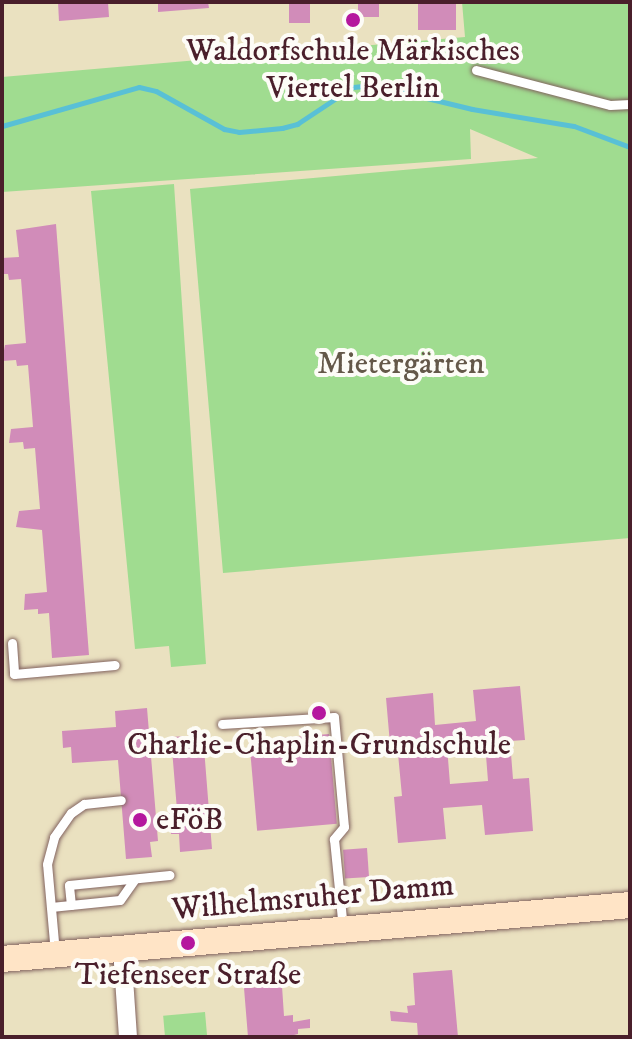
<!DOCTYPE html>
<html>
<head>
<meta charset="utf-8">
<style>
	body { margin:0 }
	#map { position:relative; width:632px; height:1039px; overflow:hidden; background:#eae1c0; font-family:"IM FELL DW Pica",serif }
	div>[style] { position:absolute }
	.green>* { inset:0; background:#a0dc90; transform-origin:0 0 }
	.stream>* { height:5px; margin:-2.5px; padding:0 2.5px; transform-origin:2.5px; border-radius:2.5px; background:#59c0d6 }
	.building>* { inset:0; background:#d18cb9; transform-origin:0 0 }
	.roads { filter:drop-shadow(0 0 2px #82635f) drop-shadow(0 0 2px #82635f) }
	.service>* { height:9px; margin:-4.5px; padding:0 4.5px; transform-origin:4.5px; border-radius:4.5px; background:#fff }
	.minor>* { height:18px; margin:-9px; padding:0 9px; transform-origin:9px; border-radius:9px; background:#fff }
	.secondary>* { height:26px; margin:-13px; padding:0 13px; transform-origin:13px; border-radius:13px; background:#ffe4c6 }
	.dots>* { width:22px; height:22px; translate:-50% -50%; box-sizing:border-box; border:4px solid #fdfcf7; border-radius:50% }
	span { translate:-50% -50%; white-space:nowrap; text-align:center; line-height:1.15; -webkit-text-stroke:8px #fdfcf7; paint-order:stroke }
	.poi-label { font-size:32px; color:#4a1f2b }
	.left { translate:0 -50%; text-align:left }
	.park-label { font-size:32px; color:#645849 }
	.street-label { font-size:32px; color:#4a1f2b }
	.frame { position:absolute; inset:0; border:4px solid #4a1f2b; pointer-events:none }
</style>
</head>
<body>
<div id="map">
	<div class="green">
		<div style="clip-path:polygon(462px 2px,630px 2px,630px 538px,223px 573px,190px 189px,538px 158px,470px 129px,471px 159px,2px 192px,2px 77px,465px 37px)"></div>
		<div style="clip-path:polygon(174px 184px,206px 664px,171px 667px,169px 646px,135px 649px,91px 191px)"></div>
		<div style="left:205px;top:1012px;width:25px;height:42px;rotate:85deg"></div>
	</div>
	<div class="stream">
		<div style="left:2px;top:126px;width:142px;rotate:-15.9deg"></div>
		<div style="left:139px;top:87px;width:17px;rotate:13deg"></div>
		<div style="left:156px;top:91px;width:78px;rotate:29.2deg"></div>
		<div style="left:224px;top:129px;width:15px;rotate:11deg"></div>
		<div style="left:239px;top:132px;width:43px;rotate:-5.3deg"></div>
		<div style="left:282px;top:128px;width:16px;rotate:-15deg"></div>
		<div style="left:297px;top:124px;width:67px;rotate:-33.5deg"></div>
		<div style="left:353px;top:87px;width:20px;rotate:-6deg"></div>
		<div style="left:373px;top:85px;width:102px;rotate:13.6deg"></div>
		<div style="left:472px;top:109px;width:103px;rotate:9.5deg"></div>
		<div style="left:574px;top:126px;width:60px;rotate:20.6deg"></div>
	</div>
	<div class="building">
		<div style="clip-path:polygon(58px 2px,108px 2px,109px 17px,59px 21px)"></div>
		<div style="clip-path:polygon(158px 2px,208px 2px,209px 8px,158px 12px)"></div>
		<div style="left:289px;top:2px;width:21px;height:21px"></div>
		<div style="left:358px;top:2px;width:21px;height:15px"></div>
		<div style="left:418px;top:2px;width:38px;height:28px"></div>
		<div style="clip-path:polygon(56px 224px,89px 655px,52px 658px,49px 613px,38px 614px,38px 609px,24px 610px,25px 594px,47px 592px,42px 530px,16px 527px,19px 511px,40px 509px,35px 448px,24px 449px,23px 442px,9px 443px,11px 429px,33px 427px,28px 365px,17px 366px,16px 360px,2px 361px,5px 345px,26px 343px,21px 279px,9px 280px,8px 274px,2px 274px,2px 258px,19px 257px,16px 230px)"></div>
		<div style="clip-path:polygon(evenodd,520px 686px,525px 740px,510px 741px,513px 779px,529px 778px,533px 831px,485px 835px,482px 805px,443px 808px,446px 839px,398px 843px,394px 797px,402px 796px,397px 743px,390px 744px,386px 698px,433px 693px,435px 725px,476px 721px,473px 690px,520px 686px,485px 743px,488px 781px,450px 784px,447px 746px,485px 743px)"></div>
		<div style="clip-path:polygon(147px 708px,158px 841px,150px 842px,152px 857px,126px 859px,118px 760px,72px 763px,71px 747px,63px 748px,62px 731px,116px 727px,115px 711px)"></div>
		<div style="left:329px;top:734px;width:90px;height:80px;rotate:85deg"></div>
		<div style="clip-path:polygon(203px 735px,212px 849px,180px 852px,179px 834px,171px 834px,169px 810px,177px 810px,171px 737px)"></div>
		<div style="left:367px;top:848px;width:29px;height:24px;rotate:86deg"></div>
		<div style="clip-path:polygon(452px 970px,458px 1037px,418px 1037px,417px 1023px,391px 1021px,390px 1011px,408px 1013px,407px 1006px,415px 1005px,413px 973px)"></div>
		<div style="clip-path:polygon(282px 986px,284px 1016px,293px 1015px,293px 1022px,310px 1019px,310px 1028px,298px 1029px,298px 1034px,286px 1037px,248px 1037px,244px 988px)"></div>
	</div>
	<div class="roads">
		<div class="service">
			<div style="left:476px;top:70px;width:138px;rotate:14.6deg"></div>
			<div style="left:610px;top:105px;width:20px;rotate:-3deg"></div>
			<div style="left:12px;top:643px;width:31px;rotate:86deg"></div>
			<div style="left:14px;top:674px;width:101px;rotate:-5.1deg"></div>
			<div style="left:222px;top:724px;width:112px;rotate:-3.6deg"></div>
			<div style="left:334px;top:717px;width:110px;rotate:84.8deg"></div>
			<div style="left:344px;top:827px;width:16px;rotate:130deg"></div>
			<div style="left:334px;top:839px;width:90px;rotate:84.3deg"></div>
			<div style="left:71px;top:905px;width:20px;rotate:-96deg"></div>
			<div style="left:69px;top:885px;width:101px;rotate:-5.7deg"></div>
			<div style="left:51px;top:907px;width:69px;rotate:-5.8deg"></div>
			<div style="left:120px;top:900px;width:24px;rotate:-55deg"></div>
			<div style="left:55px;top:953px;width:89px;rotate:-95.1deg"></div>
			<div style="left:47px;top:864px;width:28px;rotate:-75deg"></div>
			<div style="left:54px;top:837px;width:29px;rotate:-55deg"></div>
			<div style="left:71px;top:813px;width:16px;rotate:-35deg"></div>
			<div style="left:84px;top:804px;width:37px;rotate:-6deg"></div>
		</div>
		<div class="minor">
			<div style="left:122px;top:949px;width:88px;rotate:86.1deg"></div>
		</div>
		<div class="secondary">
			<div style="left:2px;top:959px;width:630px;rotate:-4.91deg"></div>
		</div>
	</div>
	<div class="dots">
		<div style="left:353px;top:20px;background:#b5179e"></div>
		<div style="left:319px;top:713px;background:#b5179e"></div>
		<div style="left:140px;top:820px;background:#b5179e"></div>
		<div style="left:188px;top:943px;background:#b5179e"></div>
	</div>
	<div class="poi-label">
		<span style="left:353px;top:70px">Waldorfschule Märkisches<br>Viertel Berlin</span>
		<span style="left:319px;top:745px">Charlie-Chaplin-Grundschule</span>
		<span class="left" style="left:156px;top:820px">eFöB</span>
		<span style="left:188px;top:975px">Tiefenseer Straße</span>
	</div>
	<div class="park-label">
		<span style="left:401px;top:364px">Mietergärten</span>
	</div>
	<div class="street-label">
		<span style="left:313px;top:898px;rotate:-5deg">Wilhelmsruher Damm</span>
	</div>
	<div class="frame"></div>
</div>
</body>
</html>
